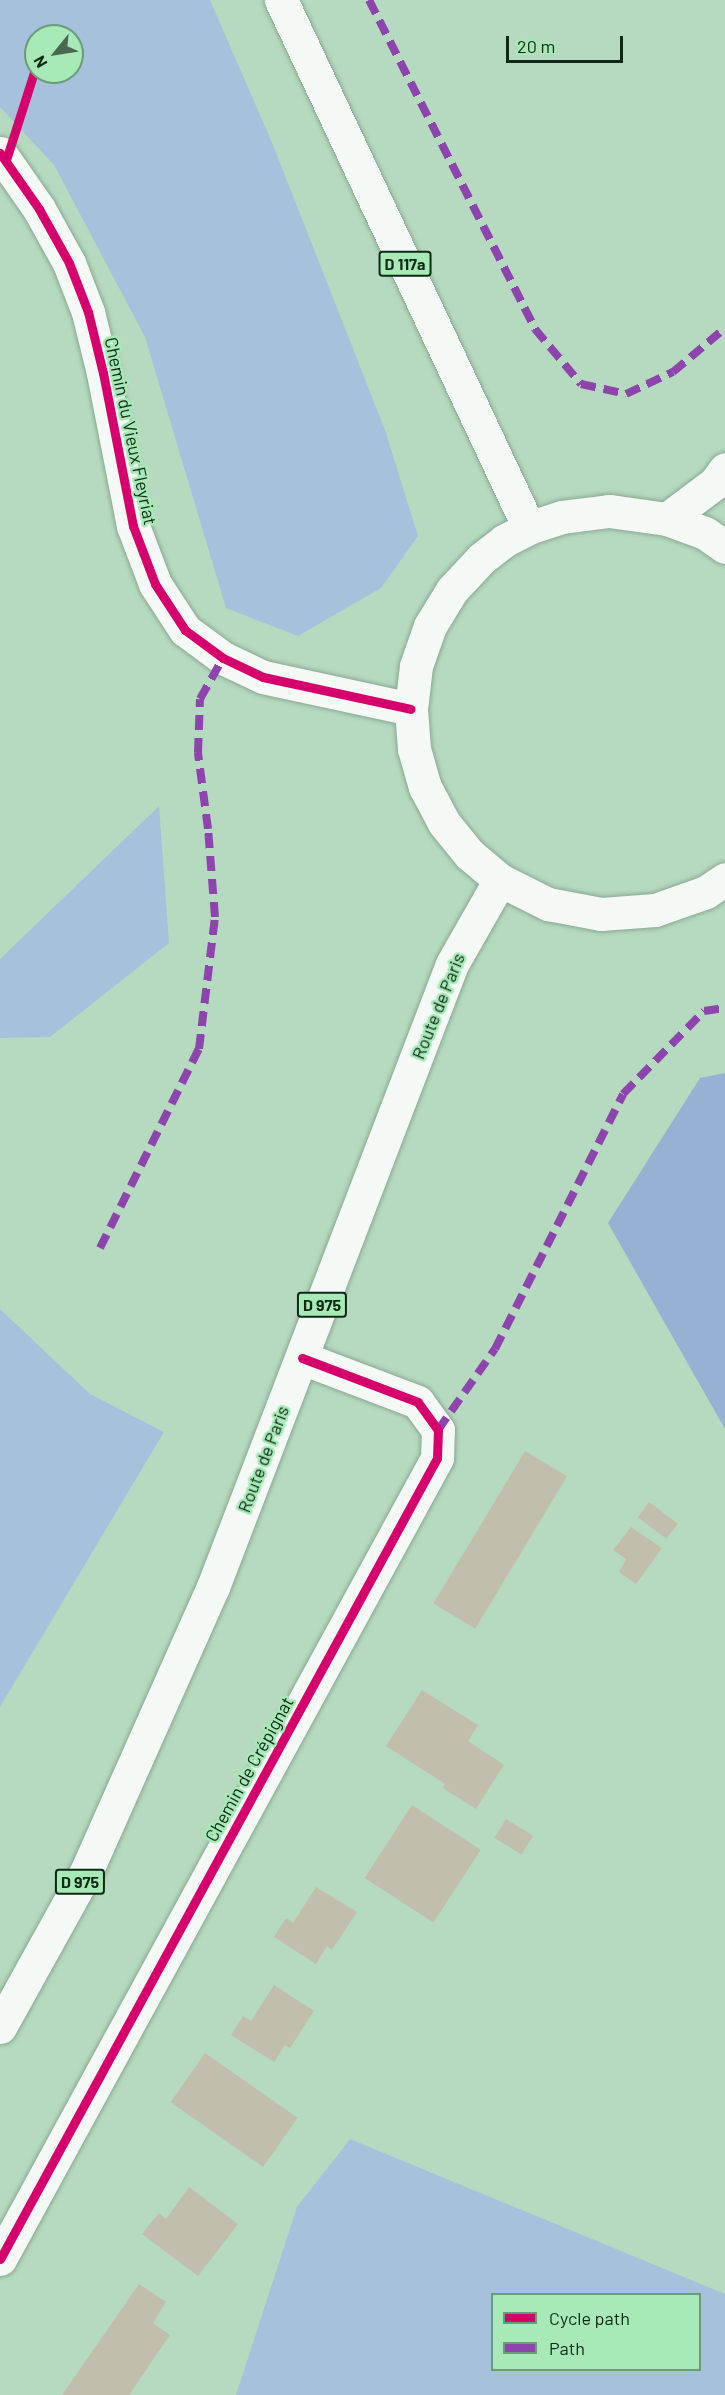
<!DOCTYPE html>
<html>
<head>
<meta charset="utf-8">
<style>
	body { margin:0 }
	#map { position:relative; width:725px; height:2395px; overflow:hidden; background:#b6dabf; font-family:Barlow,sans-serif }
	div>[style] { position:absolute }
	.green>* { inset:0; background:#a6c1dc }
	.forest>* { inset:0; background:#95b1d3 }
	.building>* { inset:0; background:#c1beae; transform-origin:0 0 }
	.roads { filter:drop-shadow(0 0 2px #8aa792) drop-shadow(0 0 2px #8aa792) }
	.minor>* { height:33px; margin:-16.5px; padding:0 16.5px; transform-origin:16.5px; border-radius:16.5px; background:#f4f9f5 }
	.major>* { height:33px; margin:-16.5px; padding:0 16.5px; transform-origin:16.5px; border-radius:16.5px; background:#f4f9f5 }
	.quiet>* { height:8px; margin-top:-4px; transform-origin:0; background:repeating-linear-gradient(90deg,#8e44ad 0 15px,transparent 0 23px) }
	.cycleway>* { height:9px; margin:-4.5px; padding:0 4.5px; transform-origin:4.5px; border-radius:4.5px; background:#d6006c }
	span { translate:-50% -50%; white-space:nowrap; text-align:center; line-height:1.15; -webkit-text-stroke:5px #a7e9b7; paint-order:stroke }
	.shield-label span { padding:2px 4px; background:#a7e9b7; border:2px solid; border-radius:4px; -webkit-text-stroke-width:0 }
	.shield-label { font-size:16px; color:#0e2916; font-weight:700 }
	.street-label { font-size:18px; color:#0e2916 }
	.legend { position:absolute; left:491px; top:2293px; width:210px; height:78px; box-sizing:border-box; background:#a7e9b7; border:2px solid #6a9c77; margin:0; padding:8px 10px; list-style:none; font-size:18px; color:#0e2916 }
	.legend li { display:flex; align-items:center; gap:12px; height:30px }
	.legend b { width:30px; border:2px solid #6a9c77 }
	.north { position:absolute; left:24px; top:24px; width:60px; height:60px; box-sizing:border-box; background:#a7e9b7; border:2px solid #6a9c77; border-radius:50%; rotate:240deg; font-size:16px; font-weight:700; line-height:24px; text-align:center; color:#0e2916 }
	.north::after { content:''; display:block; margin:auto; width:21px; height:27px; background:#496751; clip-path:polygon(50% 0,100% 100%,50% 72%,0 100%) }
	.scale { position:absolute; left:506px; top:36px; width:117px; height:27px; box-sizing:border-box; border:3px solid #0e2916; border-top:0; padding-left:8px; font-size:18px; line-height:21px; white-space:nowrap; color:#0e2916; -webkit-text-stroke:4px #a7e9b7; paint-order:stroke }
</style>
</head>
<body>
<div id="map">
	<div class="green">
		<div style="clip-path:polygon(evenodd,0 0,210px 0,273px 145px,385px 430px,418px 536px,381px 588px,298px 636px,226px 608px,145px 337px,54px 165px,0 107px,0 0,36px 36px,72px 36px,72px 72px,36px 72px,36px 36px)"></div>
		<div style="clip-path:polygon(159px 806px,169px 943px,50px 1037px,0 1038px,0 959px)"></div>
		<div style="clip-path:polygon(0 1309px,90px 1394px,164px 1432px,0 1707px)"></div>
		<div style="clip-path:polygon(evenodd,350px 2139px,725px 2294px,725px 2395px,236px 2395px,297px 2207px,350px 2139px,700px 2294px,700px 2370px,492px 2370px,492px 2294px,700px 2294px)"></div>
	</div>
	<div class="forest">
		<div style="clip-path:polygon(725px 1073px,725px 1429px,608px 1223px,700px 1078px)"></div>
	</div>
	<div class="building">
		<div style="left:525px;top:1451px;width:49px;height:178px;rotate:31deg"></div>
		<div style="left:649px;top:1502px;width:36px;height:19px;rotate:37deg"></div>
		<div style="clip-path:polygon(631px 1527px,662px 1548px,636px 1584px,619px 1572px,626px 1559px,613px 1550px)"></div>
		<div style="clip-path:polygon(422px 1690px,478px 1725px,468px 1741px,504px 1765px,476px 1809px,443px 1788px,445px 1784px,386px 1746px)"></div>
		<div style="left:412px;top:1805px;width:82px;height:87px;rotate:33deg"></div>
		<div style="left:506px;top:1819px;width:32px;height:22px;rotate:32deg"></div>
		<div style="clip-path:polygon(316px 1887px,357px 1912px,332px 1950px,327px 1946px,316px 1964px,274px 1937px,286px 1918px,293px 1923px)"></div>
		<div style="clip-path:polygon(274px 1985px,314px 2011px,290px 2048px,285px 2045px,274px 2062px,231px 2035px,243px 2016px,251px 2021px)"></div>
		<div style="left:205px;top:2053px;width:113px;height:60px;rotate:35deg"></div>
		<div style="clip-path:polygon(189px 2187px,238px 2224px,198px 2276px,142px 2234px,159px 2213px,166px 2219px)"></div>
		<div style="clip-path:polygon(139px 2284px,166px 2302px,153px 2323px,170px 2335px,129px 2395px,62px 2395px)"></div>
	</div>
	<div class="roads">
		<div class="minor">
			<div style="left:0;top:153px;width:68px;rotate:55.1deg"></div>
			<div style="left:39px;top:209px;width:62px;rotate:60.9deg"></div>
			<div style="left:69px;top:263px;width:53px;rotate:68.8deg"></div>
			<div style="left:88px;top:312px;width:63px;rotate:76.2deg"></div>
			<div style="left:103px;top:373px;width:156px;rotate:78.9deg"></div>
			<div style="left:133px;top:526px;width:62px;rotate:69.2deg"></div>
			<div style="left:155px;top:584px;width:55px;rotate:56.9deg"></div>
			<div style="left:185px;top:630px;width:47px;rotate:36.4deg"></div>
			<div style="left:223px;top:658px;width:44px;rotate:25.4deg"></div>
			<div style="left:263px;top:677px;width:151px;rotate:12.2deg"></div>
			<div style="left:0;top:2259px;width:912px;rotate:-61.38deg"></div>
			<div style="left:437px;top:1458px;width:28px;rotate:-88deg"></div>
			<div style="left:438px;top:1430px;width:34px;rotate:-126deg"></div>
			<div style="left:418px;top:1402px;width:124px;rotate:-159.2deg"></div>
		</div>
		<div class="major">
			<div style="left:281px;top:0;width:583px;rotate:64.84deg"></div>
			<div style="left:667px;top:519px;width:60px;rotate:-36.9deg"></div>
			<div style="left:715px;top:483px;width:17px;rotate:-54deg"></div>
			<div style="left:725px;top:547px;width:24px;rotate:-145deg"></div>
			<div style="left:705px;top:533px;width:40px;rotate:-159.8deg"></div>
			<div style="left:667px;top:519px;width:59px;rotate:-172.1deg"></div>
			<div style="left:609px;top:511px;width:47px;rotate:172.7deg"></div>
			<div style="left:562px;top:517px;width:35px;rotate:162deg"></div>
			<div style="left:529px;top:528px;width:28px;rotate:153deg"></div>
			<div style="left:504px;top:541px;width:29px;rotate:142deg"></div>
			<div style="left:481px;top:559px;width:42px;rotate:133.1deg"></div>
			<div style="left:452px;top:590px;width:42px;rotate:121.4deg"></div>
			<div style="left:430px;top:626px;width:42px;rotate:109.3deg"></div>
			<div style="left:416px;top:666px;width:43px;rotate:96.6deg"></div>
			<div style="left:411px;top:709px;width:40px;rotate:85.7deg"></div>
			<div style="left:414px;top:749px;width:40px;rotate:74deg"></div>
			<div style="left:425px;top:787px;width:41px;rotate:62.2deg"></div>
			<div style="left:444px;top:823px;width:40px;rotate:51deg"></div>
			<div style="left:469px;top:854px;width:40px;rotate:40deg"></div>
			<div style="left:500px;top:880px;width:54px;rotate:26.6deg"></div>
			<div style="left:548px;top:904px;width:54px;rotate:10.7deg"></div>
			<div style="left:601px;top:914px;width:54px;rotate:-4.2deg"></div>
			<div style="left:655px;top:910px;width:54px;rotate:-19.4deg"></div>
			<div style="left:706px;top:892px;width:23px;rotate:-34deg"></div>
			<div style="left:0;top:2027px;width:177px;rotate:-61deg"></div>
			<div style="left:86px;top:1872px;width:312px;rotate:-66deg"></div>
			<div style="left:213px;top:1587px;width:667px;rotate:-69.01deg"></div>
			<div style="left:452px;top:964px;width:97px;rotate:-60.3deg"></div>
		</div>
	</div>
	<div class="quiet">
		<div style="left:369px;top:0;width:369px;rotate:63.2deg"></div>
		<div style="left:535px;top:329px;width:72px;rotate:50.1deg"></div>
		<div style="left:581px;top:384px;width:46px;rotate:12.5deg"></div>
		<div style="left:626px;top:394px;width:52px;rotate:-25.1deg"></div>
		<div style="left:673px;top:372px;width:68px;rotate:-40.2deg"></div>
		<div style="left:100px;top:1248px;width:222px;rotate:-63.6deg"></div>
		<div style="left:199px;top:1049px;width:133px;rotate:-83.1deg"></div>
		<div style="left:215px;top:917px;width:88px;rotate:-94.5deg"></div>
		<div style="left:208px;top:829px;width:77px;rotate:-97.5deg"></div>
		<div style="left:198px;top:753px;width:54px;rotate:-87.9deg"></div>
		<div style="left:200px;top:699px;width:47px;rotate:-60.7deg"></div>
		<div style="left:438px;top:1430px;width:99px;rotate:-54.9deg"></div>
		<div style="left:495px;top:1349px;width:285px;rotate:-63.3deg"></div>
		<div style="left:623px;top:1094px;width:116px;rotate:-45.7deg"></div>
		<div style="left:704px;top:1011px;width:21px;rotate:-8deg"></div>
	</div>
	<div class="cycleway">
		<div style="left:0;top:153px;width:68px;rotate:55.1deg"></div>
		<div style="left:39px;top:209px;width:62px;rotate:60.9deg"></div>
		<div style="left:69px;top:263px;width:53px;rotate:68.8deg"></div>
		<div style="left:88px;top:312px;width:63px;rotate:76.2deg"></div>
		<div style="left:103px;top:373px;width:156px;rotate:78.9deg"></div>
		<div style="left:133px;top:526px;width:62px;rotate:69.2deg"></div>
		<div style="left:155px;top:584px;width:55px;rotate:56.9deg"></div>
		<div style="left:185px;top:630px;width:47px;rotate:36.4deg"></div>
		<div style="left:223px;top:658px;width:44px;rotate:25.4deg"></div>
		<div style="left:263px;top:677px;width:151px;rotate:12.2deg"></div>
		<div style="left:6px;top:160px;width:99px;rotate:-72.3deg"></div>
		<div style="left:0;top:2259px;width:912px;rotate:-61.38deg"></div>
		<div style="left:437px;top:1458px;width:28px;rotate:-88deg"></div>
		<div style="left:438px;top:1430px;width:34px;rotate:-126deg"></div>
		<div style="left:418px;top:1402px;width:124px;rotate:-159.2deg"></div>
	</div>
	<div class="shield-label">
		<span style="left:405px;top:264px">D 117a</span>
		<span style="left:322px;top:1305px">D 975</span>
		<span style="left:80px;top:1882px">D 975</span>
	</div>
	<div class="street-label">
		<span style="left:131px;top:431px;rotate:78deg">Chemin du Vieux Fleyriat</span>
		<span style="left:438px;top:1006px;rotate:-68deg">Route de Paris</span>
		<span style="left:263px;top:1459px;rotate:-69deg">Route de Paris</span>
		<span style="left:249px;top:1769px;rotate:-61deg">Chemin de Crépignat</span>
	</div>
	<ul class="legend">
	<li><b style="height:8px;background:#d6006c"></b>Cycle path</li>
	<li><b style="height:8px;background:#8e44ad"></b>Path</li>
	</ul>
	<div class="north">N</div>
	<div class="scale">20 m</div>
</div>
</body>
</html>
